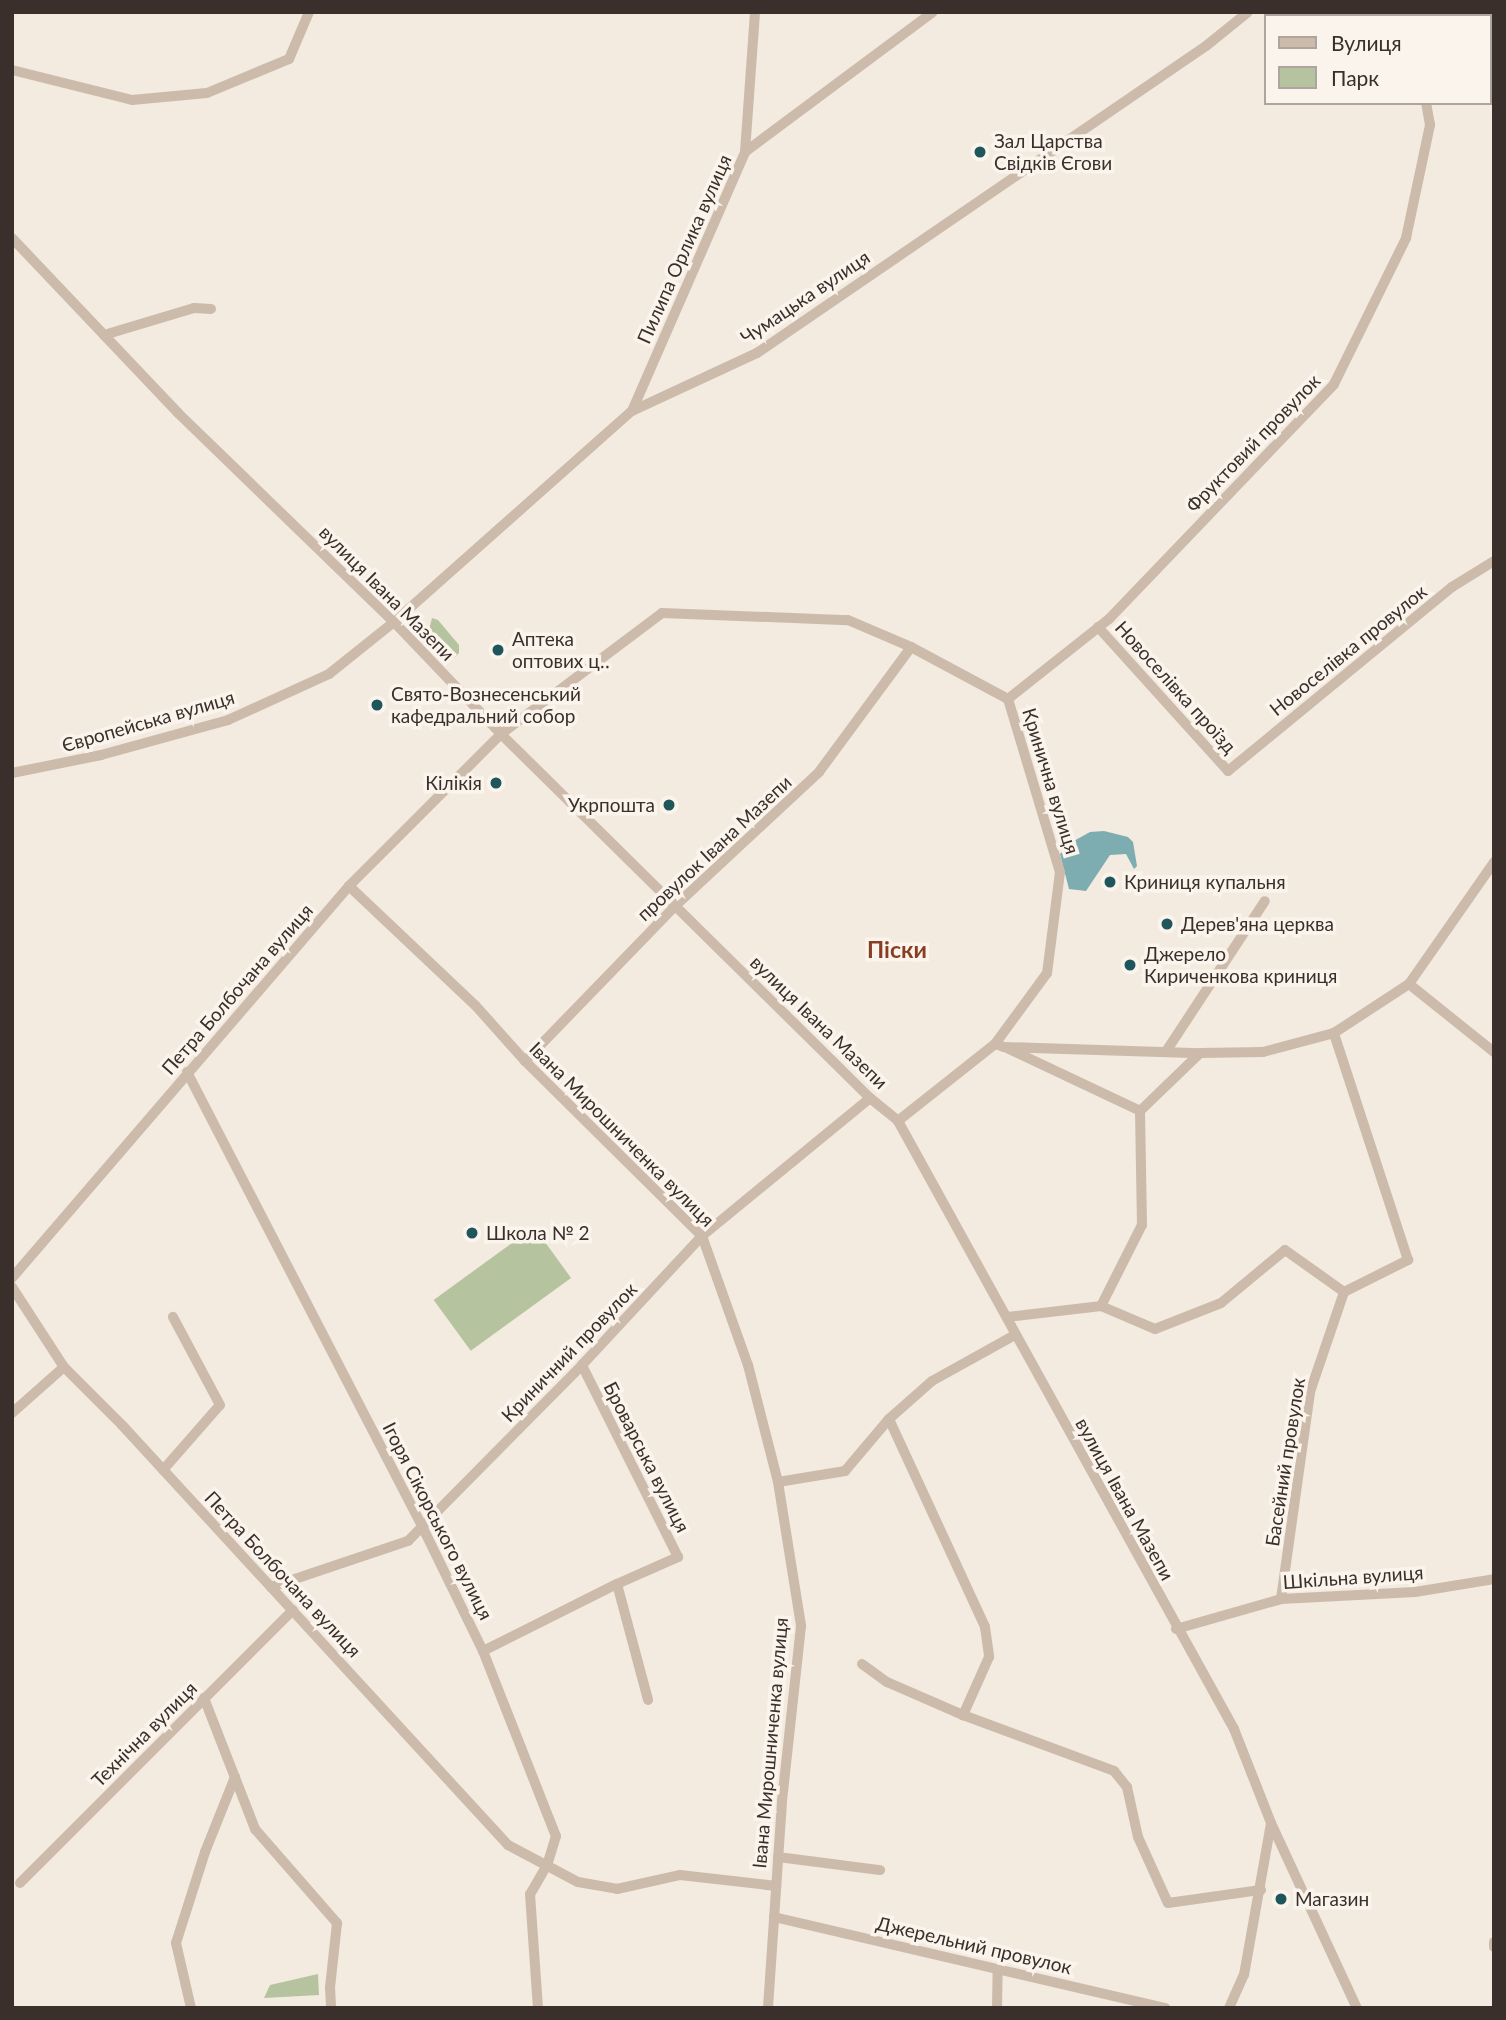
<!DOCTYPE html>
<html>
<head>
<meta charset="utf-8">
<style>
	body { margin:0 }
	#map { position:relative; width:1506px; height:2020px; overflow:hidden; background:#f3eae0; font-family:Lato,sans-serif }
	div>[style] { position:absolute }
	.green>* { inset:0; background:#b6c39f; transform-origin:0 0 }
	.water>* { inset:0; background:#7eadb1 }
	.minor>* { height:10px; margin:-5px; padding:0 5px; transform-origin:5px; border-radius:5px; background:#ccbbab }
	.dots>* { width:19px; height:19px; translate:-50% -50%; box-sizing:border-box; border:4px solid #faf4ec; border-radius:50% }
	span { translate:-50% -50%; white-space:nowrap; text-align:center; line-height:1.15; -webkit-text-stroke:7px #faf4ec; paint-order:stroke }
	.poi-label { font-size:19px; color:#3a2f2a }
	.left { translate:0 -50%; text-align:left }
	.right { translate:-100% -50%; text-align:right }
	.street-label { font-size:19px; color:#3a2f2a }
	.quarter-label { font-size:23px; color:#893e23; font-weight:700 }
	.frame { position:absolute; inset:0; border:14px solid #3a2f2a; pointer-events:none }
	.legend { position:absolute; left:1264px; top:14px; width:228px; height:91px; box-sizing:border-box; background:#faf4ec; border:2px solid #ada59e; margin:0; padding:9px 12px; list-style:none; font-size:21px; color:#3a2f2a }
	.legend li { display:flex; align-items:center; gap:14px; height:35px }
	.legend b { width:35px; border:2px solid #ada59e }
</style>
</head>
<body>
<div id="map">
	<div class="green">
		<div style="clip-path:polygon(432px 618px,438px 620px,459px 645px,459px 653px,454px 658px,449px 657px,429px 630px)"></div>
		<div style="left:534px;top:1227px;width:63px;height:124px;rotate:54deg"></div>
		<div style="clip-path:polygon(318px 1974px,319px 1995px,264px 1998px,270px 1985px)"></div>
	</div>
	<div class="water">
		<div style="clip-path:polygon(1104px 831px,1128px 837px,1133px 842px,1137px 866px,1134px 869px,1126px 854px,1110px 855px,1086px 891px,1069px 889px,1060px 854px,1072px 842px,1090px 832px)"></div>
	</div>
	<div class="minor">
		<div style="left:1369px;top:12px;width:7px;rotate:34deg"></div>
		<div style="left:1490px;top:51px;width:4px"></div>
		<div style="left:12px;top:70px;width:124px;rotate:14deg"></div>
		<div style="left:132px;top:100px;width:75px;rotate:-5.3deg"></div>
		<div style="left:207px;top:93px;width:89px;rotate:-22.5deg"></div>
		<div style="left:289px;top:59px;width:51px;rotate:-66.9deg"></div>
		<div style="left:745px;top:152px;width:234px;rotate:-36.7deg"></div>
		<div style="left:12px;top:238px;width:241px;rotate:46.5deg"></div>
		<div style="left:178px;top:413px;width:301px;rotate:44.1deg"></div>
		<div style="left:394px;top:622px;width:155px;rotate:46.3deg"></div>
		<div style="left:501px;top:734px;width:518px;rotate:44.61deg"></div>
		<div style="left:870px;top:1098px;width:36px;rotate:39deg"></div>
		<div style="left:898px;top:1121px;width:695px;rotate:61.07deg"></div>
		<div style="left:1234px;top:1729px;width:101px;rotate:68.5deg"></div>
		<div style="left:1271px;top:1823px;width:204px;rotate:65.1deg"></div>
		<div style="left:104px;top:335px;width:94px;rotate:-16.7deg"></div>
		<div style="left:194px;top:308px;width:17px;rotate:3deg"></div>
		<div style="left:632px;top:411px;width:283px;rotate:-66.4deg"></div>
		<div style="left:745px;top:152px;width:140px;rotate:-85.9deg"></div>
		<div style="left:1098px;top:627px;width:194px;rotate:47.9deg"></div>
		<div style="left:1228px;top:771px;width:290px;rotate:-39.4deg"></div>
		<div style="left:1452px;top:587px;width:49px;rotate:-31.8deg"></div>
		<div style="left:1008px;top:699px;width:129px;rotate:-38.4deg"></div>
		<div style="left:1109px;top:619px;width:325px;rotate:-46.2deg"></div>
		<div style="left:1334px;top:384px;width:163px;rotate:-63.7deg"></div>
		<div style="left:1406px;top:238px;width:116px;rotate:-78deg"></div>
		<div style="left:1430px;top:125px;width:22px;rotate:-100deg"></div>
		<div style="left:12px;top:773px;width:91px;rotate:-11.4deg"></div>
		<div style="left:101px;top:755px;width:132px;rotate:-15.4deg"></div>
		<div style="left:228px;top:720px;width:111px;rotate:-24.5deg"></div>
		<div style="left:329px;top:674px;width:83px;rotate:-38.7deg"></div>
		<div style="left:394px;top:622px;width:318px;rotate:-41.6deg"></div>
		<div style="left:632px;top:411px;width:138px;rotate:-24.9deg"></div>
		<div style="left:757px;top:353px;width:544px;rotate:-34.36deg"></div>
		<div style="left:1206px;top:46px;width:54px;rotate:-39deg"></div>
		<div style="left:349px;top:886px;width:173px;rotate:43.4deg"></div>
		<div style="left:475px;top:1005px;width:75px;rotate:48.2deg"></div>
		<div style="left:525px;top:1061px;width:249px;rotate:44.7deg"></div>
		<div style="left:702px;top:1236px;width:137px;rotate:70.4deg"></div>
		<div style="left:748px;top:1365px;width:121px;rotate:75.6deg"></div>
		<div style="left:778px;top:1482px;width:146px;rotate:80.9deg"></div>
		<div style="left:801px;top:1626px;width:177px;rotate:96.2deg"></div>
		<div style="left:782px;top:1802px;width:206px;rotate:93.9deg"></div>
		<div style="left:1409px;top:984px;width:109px;rotate:38.7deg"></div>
		<div style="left:995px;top:1044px;width:9px;rotate:18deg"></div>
		<div style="left:1004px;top:1047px;width:196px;rotate:1.8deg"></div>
		<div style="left:1007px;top:1048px;width:147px;rotate:25.3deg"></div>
		<div style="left:1167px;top:1050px;width:178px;rotate:-56.7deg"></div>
		<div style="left:525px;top:1061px;width:216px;rotate:-45.9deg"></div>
		<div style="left:675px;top:906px;width:197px;rotate:-42.9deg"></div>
		<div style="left:819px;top:772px;width:155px;rotate:-53.6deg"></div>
		<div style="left:187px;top:1072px;width:511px;rotate:62.63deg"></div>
		<div style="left:422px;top:1526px;width:139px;rotate:64deg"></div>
		<div style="left:483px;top:1651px;width:199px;rotate:68.5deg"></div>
		<div style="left:556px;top:1836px;width:30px;rotate:107deg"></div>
		<div style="left:547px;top:1865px;width:34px;rotate:120deg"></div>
		<div style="left:530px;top:1894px;width:114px;rotate:86deg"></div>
		<div style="left:12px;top:1278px;width:517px;rotate:-49.31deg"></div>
		<div style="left:349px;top:886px;width:215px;rotate:-45deg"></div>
		<div style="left:501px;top:734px;width:201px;rotate:-36.9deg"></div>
		<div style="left:662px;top:613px;width:186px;rotate:2.2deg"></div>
		<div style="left:848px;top:620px;width:69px;rotate:23.2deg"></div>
		<div style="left:911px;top:647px;width:110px;rotate:28.2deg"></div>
		<div style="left:1008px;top:699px;width:181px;rotate:73.3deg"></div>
		<div style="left:1060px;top:872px;width:102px;rotate:97.3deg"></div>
		<div style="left:1047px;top:973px;width:88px;rotate:126.2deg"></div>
		<div style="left:995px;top:1044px;width:124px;rotate:141.6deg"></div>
		<div style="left:12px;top:1287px;width:95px;rotate:57deg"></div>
		<div style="left:64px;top:1367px;width:82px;rotate:45deg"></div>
		<div style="left:122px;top:1425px;width:570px;rotate:47.42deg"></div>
		<div style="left:508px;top:1845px;width:79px;rotate:27.9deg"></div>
		<div style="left:578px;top:1882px;width:40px;rotate:10deg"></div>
		<div style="left:617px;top:1889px;width:65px;rotate:-12.5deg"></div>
		<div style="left:680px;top:1875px;width:97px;rotate:6.5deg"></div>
		<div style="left:1101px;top:1306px;width:59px;rotate:23.1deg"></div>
		<div style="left:1155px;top:1329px;width:71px;rotate:-21.5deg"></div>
		<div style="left:1221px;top:1303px;width:83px;rotate:-39.6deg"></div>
		<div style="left:1285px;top:1250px;width:72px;rotate:35.4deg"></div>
		<div style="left:1007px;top:1317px;width:95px;rotate:-6.7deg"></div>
		<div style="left:1101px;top:1306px;width:91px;rotate:-63.2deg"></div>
		<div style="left:1142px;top:1225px;width:114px;rotate:-91deg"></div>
		<div style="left:1140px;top:1111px;width:83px;rotate:-44deg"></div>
		<div style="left:1200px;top:1053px;width:63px;rotate:-0.9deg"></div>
		<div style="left:1263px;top:1052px;width:73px;rotate:-15deg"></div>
		<div style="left:1334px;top:1033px;width:90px;rotate:-33.2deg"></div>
		<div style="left:1409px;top:984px;width:149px;rotate:-55.1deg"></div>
		<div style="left:12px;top:1413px;width:69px;rotate:-41.5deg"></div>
		<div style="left:889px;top:1419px;width:229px;rotate:65.2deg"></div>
		<div style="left:985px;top:1627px;width:30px;rotate:82deg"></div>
		<div style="left:989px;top:1657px;width:64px;rotate:114.1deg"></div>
		<div style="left:163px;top:1470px;width:86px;rotate:-48.8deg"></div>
		<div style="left:220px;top:1405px;width:100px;rotate:-118.1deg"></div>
		<div style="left:778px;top:1482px;width:68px;rotate:-9.3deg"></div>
		<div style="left:845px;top:1471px;width:68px;rotate:-49.8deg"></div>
		<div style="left:889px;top:1419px;width:57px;rotate:-41.5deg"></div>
		<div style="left:932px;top:1381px;width:95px;rotate:-29deg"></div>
		<div style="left:617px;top:1584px;width:120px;rotate:75deg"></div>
		<div style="left:271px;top:1587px;width:145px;rotate:-18.6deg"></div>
		<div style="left:408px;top:1541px;width:247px;rotate:-45.3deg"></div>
		<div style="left:582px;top:1365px;width:176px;rotate:-47.1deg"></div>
		<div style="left:702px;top:1236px;width:217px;rotate:-39.4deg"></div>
		<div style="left:1281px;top:1599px;width:209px;rotate:-82deg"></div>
		<div style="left:1310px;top:1392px;width:106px;rotate:-71.2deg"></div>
		<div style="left:1344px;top:1292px;width:72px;rotate:-26.6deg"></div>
		<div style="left:1408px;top:1260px;width:239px;rotate:-108.1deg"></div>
		<div style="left:1176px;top:1629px;width:109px;rotate:-15.9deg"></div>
		<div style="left:1281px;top:1599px;width:134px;rotate:-3deg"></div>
		<div style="left:1415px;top:1592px;width:80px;rotate:-9.3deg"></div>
		<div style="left:483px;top:1651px;width:150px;rotate:-26.6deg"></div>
		<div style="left:617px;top:1584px;width:67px;rotate:-23.9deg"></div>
		<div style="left:678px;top:1557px;width:215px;rotate:-116.6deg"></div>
		<div style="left:862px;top:1664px;width:31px;rotate:36deg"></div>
		<div style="left:887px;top:1682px;width:83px;rotate:23.5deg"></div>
		<div style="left:963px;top:1715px;width:161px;rotate:20.3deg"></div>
		<div style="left:1114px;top:1771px;width:21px;rotate:51deg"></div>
		<div style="left:1127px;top:1787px;width:51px;rotate:77.6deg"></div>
		<div style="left:1138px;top:1837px;width:72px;rotate:65.6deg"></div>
		<div style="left:1168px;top:1903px;width:94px;rotate:-8deg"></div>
		<div style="left:204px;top:1698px;width:141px;rotate:68.7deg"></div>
		<div style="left:255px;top:1829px;width:125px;rotate:48.9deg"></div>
		<div style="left:337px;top:1923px;width:64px;rotate:96.2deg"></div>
		<div style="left:330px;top:1987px;width:21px;rotate:87deg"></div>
		<div style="left:778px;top:1857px;width:103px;rotate:7.3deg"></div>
		<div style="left:20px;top:1883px;width:386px;rotate:-45deg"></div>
		<div style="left:774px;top:1917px;width:402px;rotate:13.1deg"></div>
		<div style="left:1494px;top:1942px;width:5px;rotate:90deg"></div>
		<div style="left:191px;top:2008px;width:67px;rotate:-103deg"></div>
		<div style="left:176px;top:1943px;width:96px;rotate:-72.3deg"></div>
		<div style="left:205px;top:1852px;width:81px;rotate:-68.2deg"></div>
		<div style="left:997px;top:2008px;width:39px;rotate:-89deg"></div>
		<div style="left:1229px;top:2008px;width:36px;rotate:-66deg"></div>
		<div style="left:1244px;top:1975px;width:154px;rotate:-79.9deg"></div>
	</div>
	<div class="dots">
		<div style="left:980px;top:152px;background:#1f565c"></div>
		<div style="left:498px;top:650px;background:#1f565c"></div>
		<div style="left:377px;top:705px;background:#1f565c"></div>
		<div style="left:496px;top:783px;background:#1f565c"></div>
		<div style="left:669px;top:805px;background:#1f565c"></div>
		<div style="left:1110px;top:882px;background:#1f565c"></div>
		<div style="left:1167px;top:924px;background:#1f565c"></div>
		<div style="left:1130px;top:965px;background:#1f565c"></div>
		<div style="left:472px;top:1233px;background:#1f565c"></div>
		<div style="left:1281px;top:1899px;background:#1f565c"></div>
	</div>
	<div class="poi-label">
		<span class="left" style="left:994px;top:152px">Зал Царства<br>Свідків Єгови</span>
		<span class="left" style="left:512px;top:650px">Аптека<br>оптових ц‥</span>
		<span class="left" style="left:391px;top:705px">Свято-Вознесенський<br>кафедральний собор</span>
		<span class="right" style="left:482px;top:783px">Кілікія</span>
		<span class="right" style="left:655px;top:805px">Укрпошта</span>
		<span class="left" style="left:1124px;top:882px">Криниця купальня</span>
		<span class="left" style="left:1181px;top:924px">Дерев'яна церква</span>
		<span class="left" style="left:1144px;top:965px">Джерело<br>Кириченкова криниця</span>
		<span class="left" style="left:486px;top:1233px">Школа № 2</span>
		<span class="left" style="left:1295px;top:1899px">Магазин</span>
	</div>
	<div class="street-label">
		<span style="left:684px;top:249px;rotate:-66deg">Пилипа Орлика вулиця</span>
		<span style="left:805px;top:297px;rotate:-34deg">Чумацька вулиця</span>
		<span style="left:1253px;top:443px;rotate:-46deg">Фруктовий провулок</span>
		<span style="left:387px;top:593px;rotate:45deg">вулиця Івана Мазепи</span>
		<span style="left:1348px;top:650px;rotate:-39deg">Новоселівка провулок</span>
		<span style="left:1176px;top:687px;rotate:48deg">Новоселівка проїзд</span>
		<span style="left:148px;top:721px;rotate:-16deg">Європейська вулиця</span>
		<span style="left:1051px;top:781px;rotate:73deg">Кринична вулиця</span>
		<span style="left:714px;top:848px;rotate:-43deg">провулок Івана Мазепи</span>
		<span style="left:237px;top:989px;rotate:-49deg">Петра Болбочана вулиця</span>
		<span style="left:819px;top:1022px;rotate:44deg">вулиця Івана Мазепи</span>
		<span style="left:622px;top:1134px;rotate:45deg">Івана Мирошниченка вулиця</span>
		<span style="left:569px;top:1352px;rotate:-46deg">Криничний провулок</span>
		<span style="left:647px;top:1457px;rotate:63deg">Броварська вулиця</span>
		<span style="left:1285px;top:1462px;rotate:-81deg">Басейний провулок</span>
		<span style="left:1125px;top:1499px;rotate:61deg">вулиця Івана Мазепи</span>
		<span style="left:438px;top:1521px;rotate:63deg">Ігоря Сікорського вулиця</span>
		<span style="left:283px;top:1574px;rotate:47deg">Петра Болбочана вулиця</span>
		<span style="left:1353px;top:1577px;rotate:-4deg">Шкільна вулиця</span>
		<span style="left:144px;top:1734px;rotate:-45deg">Технічна вулиця</span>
		<span style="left:770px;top:1743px;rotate:-85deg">Івана Мирошниченка вулиця</span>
		<span style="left:974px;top:1945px;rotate:13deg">Джерельний провулок</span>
	</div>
	<div class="quarter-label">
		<span style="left:897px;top:949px">Піски</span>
	</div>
	<div class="frame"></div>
	<ul class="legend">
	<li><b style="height:9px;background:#ccbbab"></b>Вулиця</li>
	<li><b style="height:19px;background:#b6c39f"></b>Парк</li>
	</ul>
</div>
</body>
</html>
